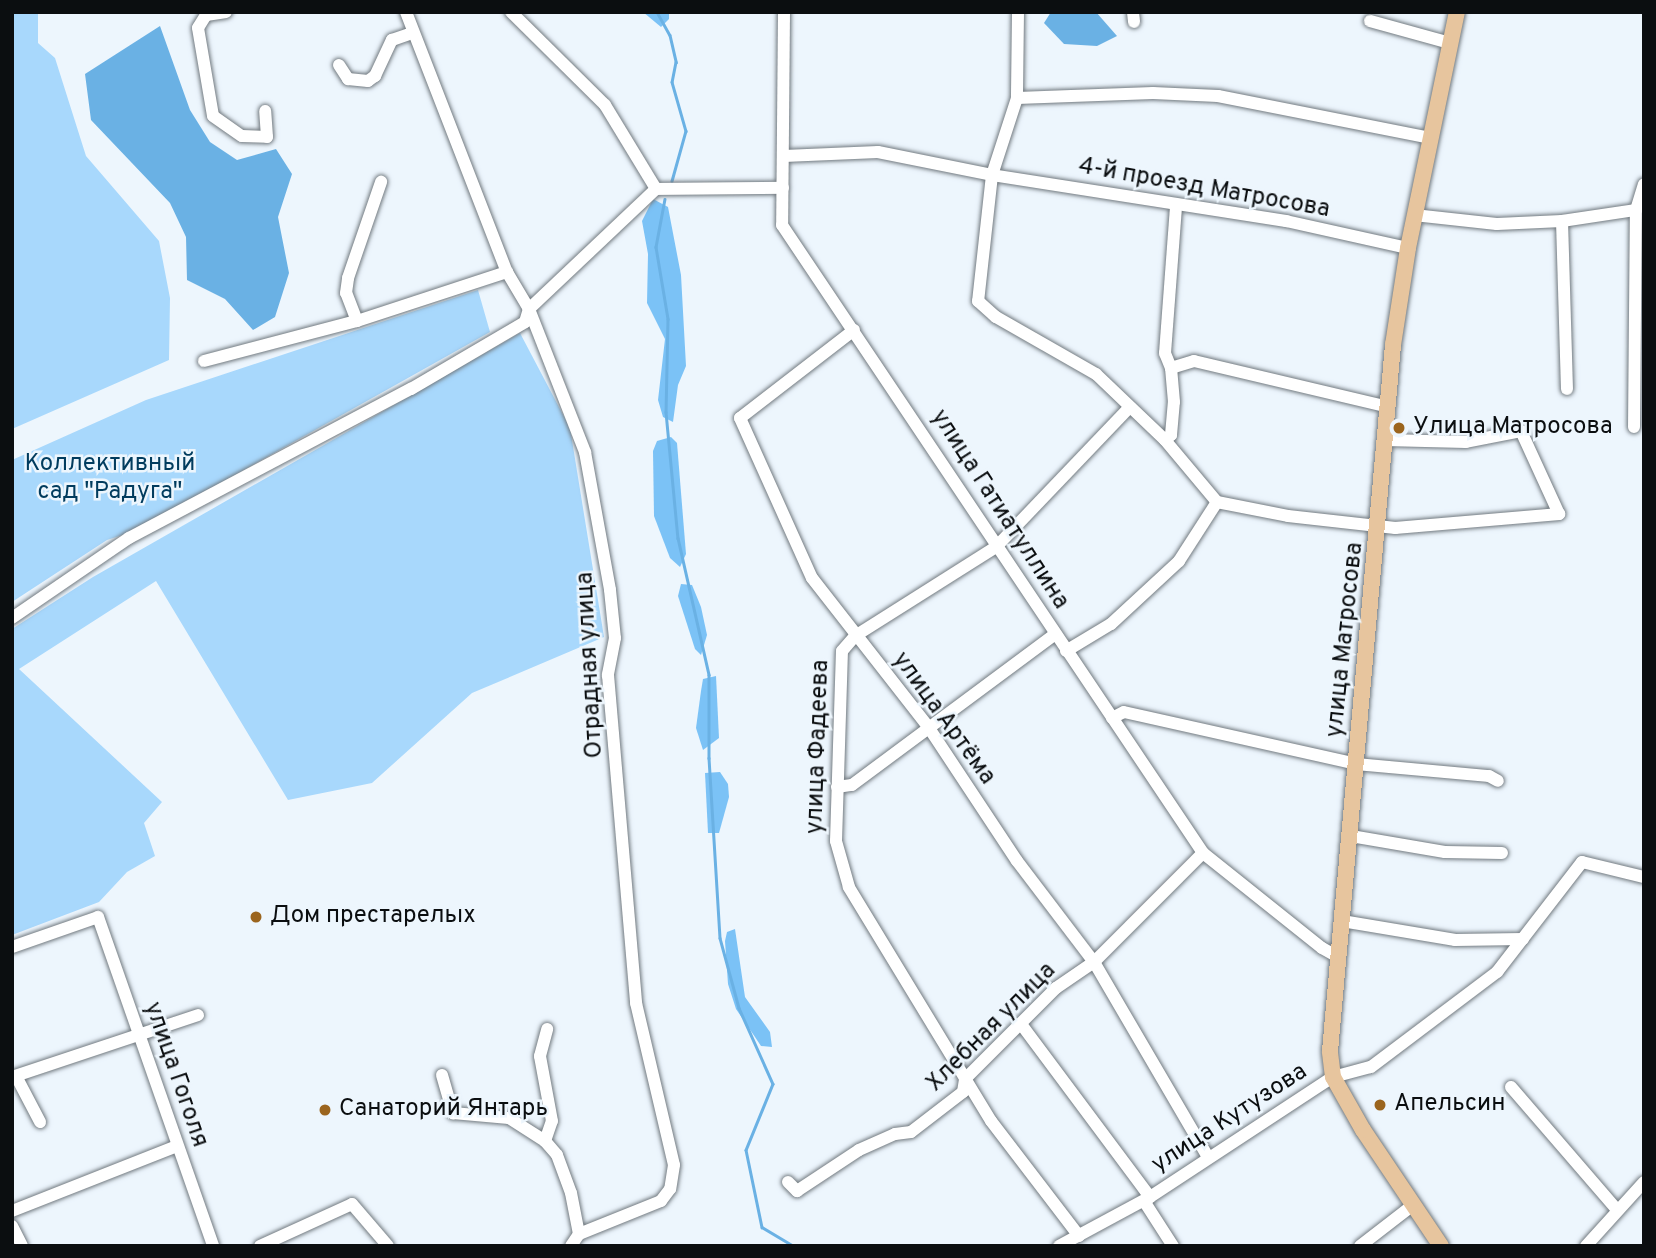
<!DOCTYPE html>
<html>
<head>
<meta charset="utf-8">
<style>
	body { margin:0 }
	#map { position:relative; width:1656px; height:1258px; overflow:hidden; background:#edf6fd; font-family:Overpass,sans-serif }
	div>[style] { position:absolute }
	.green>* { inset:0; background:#a8d8fc }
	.forest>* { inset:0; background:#7bc2f6 }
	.water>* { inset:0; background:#6ab1e4 }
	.stream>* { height:2.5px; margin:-1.25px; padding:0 1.25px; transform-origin:1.25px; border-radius:1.25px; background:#6ab1e4 }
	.roads { filter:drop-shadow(0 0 2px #727a80) drop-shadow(0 0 2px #727a80) }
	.minor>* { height:12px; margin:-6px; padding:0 6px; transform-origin:6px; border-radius:6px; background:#fff }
	.major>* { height:16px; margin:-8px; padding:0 8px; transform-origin:8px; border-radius:8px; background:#e7c59e }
	.dots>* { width:19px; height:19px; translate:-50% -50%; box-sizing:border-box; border:4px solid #edf6fd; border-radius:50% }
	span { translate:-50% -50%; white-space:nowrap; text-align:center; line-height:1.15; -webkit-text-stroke:5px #edf6fd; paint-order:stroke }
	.street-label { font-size:24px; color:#0b0e10 }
	.poi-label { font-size:24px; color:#0b0e10 }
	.left { translate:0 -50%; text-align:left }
	.park-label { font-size:24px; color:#013c5e }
	.frame { position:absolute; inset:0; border:14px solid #0b0e10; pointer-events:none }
</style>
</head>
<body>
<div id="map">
	<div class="green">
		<div style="clip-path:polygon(12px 12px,38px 12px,38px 43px,55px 58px,86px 156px,159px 241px,170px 298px,169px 360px,12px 429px)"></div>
		<div style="clip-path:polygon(478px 290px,490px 332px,135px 531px,107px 540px,12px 602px,12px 460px,146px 400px)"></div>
		<div style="clip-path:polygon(520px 333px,570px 428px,604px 637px,472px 693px,372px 783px,288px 800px,156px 581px,19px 669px,162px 802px,144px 823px,155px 856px,127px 872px,99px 902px,12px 935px,12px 629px,93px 577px)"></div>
	</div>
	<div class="forest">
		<div style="clip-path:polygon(643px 12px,669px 12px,669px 19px,661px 27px)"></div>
		<div style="clip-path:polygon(653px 199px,668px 207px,681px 275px,686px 366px,678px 385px,673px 422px,663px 417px,658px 400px,665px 339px,647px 303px,648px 254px,642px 221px)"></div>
		<div style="clip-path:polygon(671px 437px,677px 443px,686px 554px,680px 567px,670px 558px,654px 516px,653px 451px,657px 441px)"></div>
		<div style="clip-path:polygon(681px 584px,692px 585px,701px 607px,707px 635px,701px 655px,695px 649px,678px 596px)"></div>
		<div style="clip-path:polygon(716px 676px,719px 738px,703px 750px,696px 728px,701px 691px,703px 679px)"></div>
		<div style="clip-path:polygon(720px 772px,728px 784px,729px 797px,719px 833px,708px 833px,705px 773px)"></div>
		<div style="clip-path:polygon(735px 929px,745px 997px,770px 1032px,772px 1047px,761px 1046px,755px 1037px,736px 1009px,728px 984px,725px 941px,727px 932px)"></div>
	</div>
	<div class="water">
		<div style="clip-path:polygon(1051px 12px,1096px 12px,1117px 36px,1097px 46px,1064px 44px,1044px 23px)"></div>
		<div style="clip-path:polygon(160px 26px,190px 110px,210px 142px,237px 160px,276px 149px,292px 174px,278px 217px,289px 273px,275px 317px,253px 330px,225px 299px,187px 280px,186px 237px,170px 203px,91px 120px,85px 74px)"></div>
	</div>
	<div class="stream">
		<div style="left:657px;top:12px;width:26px;rotate:61deg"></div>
		<div style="left:670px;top:35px;width:28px;rotate:77deg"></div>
		<div style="left:676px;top:62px;width:20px;rotate:101deg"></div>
		<div style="left:672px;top:82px;width:51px;rotate:74.1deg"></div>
		<div style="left:686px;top:131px;width:52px;rotate:105.6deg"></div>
		<div style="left:665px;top:199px;width:49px;rotate:100.6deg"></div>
		<div style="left:656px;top:247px;width:73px;rotate:80.5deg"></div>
		<div style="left:668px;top:319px;width:93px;rotate:91.2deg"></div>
		<div style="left:666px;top:412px;width:127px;rotate:84.6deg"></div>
		<div style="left:678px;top:538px;width:140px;rotate:77.2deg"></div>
		<div style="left:709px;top:675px;width:83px;rotate:90deg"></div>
		<div style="left:709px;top:758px;width:180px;rotate:86.5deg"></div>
		<div style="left:720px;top:938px;width:73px;rotate:74.8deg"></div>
		<div style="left:739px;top:1008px;width:83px;rotate:65.9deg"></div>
		<div style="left:773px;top:1084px;width:71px;rotate:112.2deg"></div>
		<div style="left:746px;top:1150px;width:79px;rotate:78.3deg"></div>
		<div style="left:762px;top:1227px;width:37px;rotate:31deg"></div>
	</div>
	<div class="roads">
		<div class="minor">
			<div style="left:226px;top:12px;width:20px;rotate:171deg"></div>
			<div style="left:206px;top:15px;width:15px;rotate:122deg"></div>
			<div style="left:198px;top:28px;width:89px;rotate:80.3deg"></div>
			<div style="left:213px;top:116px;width:35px;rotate:35deg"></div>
			<div style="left:242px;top:136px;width:25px;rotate:2deg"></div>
			<div style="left:267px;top:137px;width:26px;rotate:-94deg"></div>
			<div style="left:406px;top:12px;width:279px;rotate:68.8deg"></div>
			<div style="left:507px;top:272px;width:43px;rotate:59.3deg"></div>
			<div style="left:529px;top:309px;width:154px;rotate:68.6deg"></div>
			<div style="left:585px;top:452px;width:140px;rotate:79.7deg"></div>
			<div style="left:610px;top:590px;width:48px;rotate:84.1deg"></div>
			<div style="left:615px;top:638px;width:38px;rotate:101deg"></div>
			<div style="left:608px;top:675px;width:329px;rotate:85.1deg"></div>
			<div style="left:636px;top:1003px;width:166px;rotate:76.8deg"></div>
			<div style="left:674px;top:1165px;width:24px;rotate:99deg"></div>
			<div style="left:670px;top:1189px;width:15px;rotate:127deg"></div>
			<div style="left:661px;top:1201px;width:88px;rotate:158.1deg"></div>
			<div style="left:579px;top:1234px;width:14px;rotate:124deg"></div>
			<div style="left:511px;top:12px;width:132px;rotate:44.7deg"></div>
			<div style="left:605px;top:105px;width:98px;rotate:58.7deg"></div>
			<div style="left:784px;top:12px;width:213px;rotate:90.5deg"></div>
			<div style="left:782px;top:225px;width:756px;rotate:56.16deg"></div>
			<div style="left:1203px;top:853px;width:152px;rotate:38.6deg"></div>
			<div style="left:1322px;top:948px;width:18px;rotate:29deg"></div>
			<div style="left:1018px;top:12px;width:86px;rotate:90.7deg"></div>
			<div style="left:1017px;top:98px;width:81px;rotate:108deg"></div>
			<div style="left:992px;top:175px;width:127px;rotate:96.3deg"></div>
			<div style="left:978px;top:301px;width:24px;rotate:42deg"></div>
			<div style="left:996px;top:317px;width:115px;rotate:29.7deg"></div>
			<div style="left:1096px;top:374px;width:95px;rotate:43.7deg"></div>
			<div style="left:1165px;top:440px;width:81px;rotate:50deg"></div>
			<div style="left:1217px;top:502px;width:72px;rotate:11.2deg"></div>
			<div style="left:1288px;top:516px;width:108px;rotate:6.4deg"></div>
			<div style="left:1395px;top:528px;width:165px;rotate:-4.9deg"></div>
			<div style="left:1559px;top:514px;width:91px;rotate:-114.6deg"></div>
			<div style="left:1521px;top:431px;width:56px;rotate:168.7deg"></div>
			<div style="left:1466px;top:442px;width:81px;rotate:-178.6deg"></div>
			<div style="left:1133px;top:12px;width:10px;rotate:84deg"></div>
			<div style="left:1370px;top:21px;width:83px;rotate:15.4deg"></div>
			<div style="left:339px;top:65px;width:17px;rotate:57deg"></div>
			<div style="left:348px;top:79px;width:20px;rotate:6deg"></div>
			<div style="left:368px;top:81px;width:9px;rotate:-36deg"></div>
			<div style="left:375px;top:76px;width:40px;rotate:-65deg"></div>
			<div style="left:392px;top:40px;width:21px;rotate:-19deg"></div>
			<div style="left:1017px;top:98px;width:136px;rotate:-2.1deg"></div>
			<div style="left:1153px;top:93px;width:65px;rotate:2.6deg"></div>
			<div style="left:1218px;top:96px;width:216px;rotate:11.2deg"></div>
			<div style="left:784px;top:156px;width:94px;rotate:-2.4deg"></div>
			<div style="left:878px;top:152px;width:116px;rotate:11.4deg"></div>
			<div style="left:992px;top:175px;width:298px;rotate:8.9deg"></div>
			<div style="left:1286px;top:221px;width:125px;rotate:12.5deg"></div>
			<div style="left:1414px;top:215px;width:83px;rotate:6.2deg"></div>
			<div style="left:1497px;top:224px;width:65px;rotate:-2.6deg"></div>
			<div style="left:1562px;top:221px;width:75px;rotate:-8.5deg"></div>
			<div style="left:1562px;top:221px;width:168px;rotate:88.3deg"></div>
			<div style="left:357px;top:321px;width:30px;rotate:-111deg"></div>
			<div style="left:346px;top:293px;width:15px;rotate:-82deg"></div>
			<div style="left:348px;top:278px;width:102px;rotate:-71deg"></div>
			<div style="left:854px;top:330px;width:144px;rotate:142.3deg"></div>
			<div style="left:740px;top:418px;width:175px;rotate:65.8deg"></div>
			<div style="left:812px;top:578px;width:190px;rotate:52deg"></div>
			<div style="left:929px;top:728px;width:159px;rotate:56.5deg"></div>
			<div style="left:1017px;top:861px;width:127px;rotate:52.7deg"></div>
			<div style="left:1094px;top:962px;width:226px;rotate:59.7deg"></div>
			<div style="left:204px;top:361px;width:158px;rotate:-14.7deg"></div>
			<div style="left:357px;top:321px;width:158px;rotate:-18.1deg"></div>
			<div style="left:1171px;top:368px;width:24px;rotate:-17deg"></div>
			<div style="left:1194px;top:361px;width:199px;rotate:13.3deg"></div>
			<div style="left:1634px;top:427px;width:217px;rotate:-89.5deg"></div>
			<div style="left:1636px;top:210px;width:27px;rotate:-73deg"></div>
			<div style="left:1165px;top:440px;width:8px;rotate:-40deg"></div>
			<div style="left:1171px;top:435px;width:33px;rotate:-85deg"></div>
			<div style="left:1174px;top:402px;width:34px;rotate:-95deg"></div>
			<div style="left:1171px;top:368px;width:16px;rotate:-112deg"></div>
			<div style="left:1165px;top:353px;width:147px;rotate:-85.7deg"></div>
			<div style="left:12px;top:618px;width:142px;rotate:-34.4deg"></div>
			<div style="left:129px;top:538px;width:319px;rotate:-27.9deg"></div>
			<div style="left:411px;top:389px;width:132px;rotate:-30.4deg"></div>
			<div style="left:525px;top:322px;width:14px;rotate:-73deg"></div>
			<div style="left:529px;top:309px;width:175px;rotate:-43.4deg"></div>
			<div style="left:656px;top:189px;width:127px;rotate:-0.5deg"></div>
			<div style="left:1066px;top:651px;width:52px;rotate:-31deg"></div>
			<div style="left:1111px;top:624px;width:93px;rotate:-42.8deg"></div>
			<div style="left:1179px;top:561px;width:70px;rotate:-57.2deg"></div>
			<div style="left:1112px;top:718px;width:13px;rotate:-27deg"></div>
			<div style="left:1124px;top:712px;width:238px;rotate:12.6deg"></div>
			<div style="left:1356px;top:764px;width:134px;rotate:5.2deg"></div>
			<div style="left:1489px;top:776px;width:10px;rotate:29deg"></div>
			<div style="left:837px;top:787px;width:15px;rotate:-8deg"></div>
			<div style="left:852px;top:785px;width:253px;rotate:-36.6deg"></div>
			<div style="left:1351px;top:836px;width:95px;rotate:9.7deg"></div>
			<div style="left:1445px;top:852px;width:57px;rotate:1deg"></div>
			<div style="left:1342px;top:921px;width:115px;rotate:9.5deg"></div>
			<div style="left:1455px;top:940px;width:68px;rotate:-0.8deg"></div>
			<div style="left:12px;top:947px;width:91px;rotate:-19.2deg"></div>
			<div style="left:98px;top:917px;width:349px;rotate:70.7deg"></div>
			<div style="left:1021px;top:1024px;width:216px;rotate:53.3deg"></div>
			<div style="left:442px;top:1075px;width:40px;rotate:74deg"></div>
			<div style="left:453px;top:1113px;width:56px;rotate:5.1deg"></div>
			<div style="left:509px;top:1118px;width:43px;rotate:32.6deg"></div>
			<div style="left:545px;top:1141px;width:18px;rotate:49deg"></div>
			<div style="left:557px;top:1155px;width:40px;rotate:69.8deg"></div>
			<div style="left:571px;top:1193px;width:42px;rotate:79deg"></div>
			<div style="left:16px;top:1076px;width:52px;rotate:62.4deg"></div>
			<div style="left:12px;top:1077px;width:196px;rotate:-18.4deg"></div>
			<div style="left:1511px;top:1087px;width:162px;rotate:49.2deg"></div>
			<div style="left:545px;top:1141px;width:21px;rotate:-71deg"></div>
			<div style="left:552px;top:1121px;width:66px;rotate:-100.5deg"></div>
			<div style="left:540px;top:1056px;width:28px;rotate:-75deg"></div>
			<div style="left:788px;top:1182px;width:13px;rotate:45deg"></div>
			<div style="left:797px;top:1191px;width:74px;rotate:-33.5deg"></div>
			<div style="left:859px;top:1150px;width:39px;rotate:-24deg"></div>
			<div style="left:895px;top:1134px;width:16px;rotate:-7deg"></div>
			<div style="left:911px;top:1132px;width:66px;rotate:-37.6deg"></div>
			<div style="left:963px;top:1092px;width:13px;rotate:-81deg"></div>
			<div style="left:965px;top:1079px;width:129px;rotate:-45deg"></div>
			<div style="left:1056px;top:988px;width:46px;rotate:-34.4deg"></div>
			<div style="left:1094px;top:962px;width:154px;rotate:-45deg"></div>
			<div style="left:1144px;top:1201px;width:54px;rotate:57.2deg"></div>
			<div style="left:12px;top:1211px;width:177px;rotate:-21.5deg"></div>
			<div style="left:12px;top:1226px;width:22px;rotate:63deg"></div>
			<div style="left:1079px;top:1236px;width:145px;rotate:-127.4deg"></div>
			<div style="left:991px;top:1121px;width:274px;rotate:-121.3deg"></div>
			<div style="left:849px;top:887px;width:48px;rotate:-105.8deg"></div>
			<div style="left:836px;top:841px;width:190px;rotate:-88.2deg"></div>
			<div style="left:842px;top:651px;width:20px;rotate:-49deg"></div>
			<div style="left:855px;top:636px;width:167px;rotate:-32.3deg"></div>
			<div style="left:996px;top:547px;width:192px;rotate:-46.3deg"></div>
			<div style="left:260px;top:1246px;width:101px;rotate:-24.5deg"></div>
			<div style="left:352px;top:1204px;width:55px;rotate:49.4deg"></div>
			<div style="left:1059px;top:1246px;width:103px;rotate:-28.3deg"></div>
			<div style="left:1150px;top:1197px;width:219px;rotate:-33.3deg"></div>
			<div style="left:1333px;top:1077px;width:39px;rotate:-15deg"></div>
			<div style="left:1371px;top:1067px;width:158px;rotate:-37deg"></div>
			<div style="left:1497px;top:972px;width:139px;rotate:-52.3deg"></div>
			<div style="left:1582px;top:862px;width:64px;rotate:13.6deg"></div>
			<div style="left:1360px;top:1246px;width:67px;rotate:-37.7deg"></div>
			<div style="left:1586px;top:1246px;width:86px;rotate:-47.8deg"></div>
		</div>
		<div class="major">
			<div style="left:1441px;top:1246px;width:140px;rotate:-123.9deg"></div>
			<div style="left:1363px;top:1130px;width:61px;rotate:-119.5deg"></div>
			<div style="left:1333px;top:1077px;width:26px;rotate:-97deg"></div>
			<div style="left:1330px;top:1051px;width:709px;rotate:-84.9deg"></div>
			<div style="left:1393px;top:345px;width:98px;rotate:-81.2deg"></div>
			<div style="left:1408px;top:248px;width:241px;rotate:-78.3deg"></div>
		</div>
	</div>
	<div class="dots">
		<div style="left:1399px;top:428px;background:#9b651e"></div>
		<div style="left:256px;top:917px;background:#9b651e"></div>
		<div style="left:1380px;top:1105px;background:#9b651e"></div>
		<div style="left:325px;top:1110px;background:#9b651e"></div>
	</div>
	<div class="street-label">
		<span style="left:1204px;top:189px;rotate:10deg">4-й проезд Матросова</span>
		<span style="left:999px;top:510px;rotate:57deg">улица Гатиатуллина</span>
		<span style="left:1346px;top:640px;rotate:-84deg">улица Матросова</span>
		<span style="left:591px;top:665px;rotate:-93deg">Отрадная улица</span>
		<span style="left:943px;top:719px;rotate:54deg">улица Артёма</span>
		<span style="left:819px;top:747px;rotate:-88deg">улица Фадеева</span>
		<span style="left:992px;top:1028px;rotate:-45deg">Хлебная улица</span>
		<span style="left:175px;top:1075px;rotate:71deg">улица Гоголя</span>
		<span style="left:1230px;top:1119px;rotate:-33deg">улица Кутузова</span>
	</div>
	<div class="poi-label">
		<span class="left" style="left:1413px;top:428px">Улица Матросова</span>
		<span class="left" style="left:270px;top:917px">Дом престарелых</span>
		<span class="left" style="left:1394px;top:1105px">Апельсин</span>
		<span class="left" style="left:339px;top:1110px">Санаторий Янтарь</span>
	</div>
	<div class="park-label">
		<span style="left:110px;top:479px">Коллективный<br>сад "Радуга"</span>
	</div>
	<div class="frame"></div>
</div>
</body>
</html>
